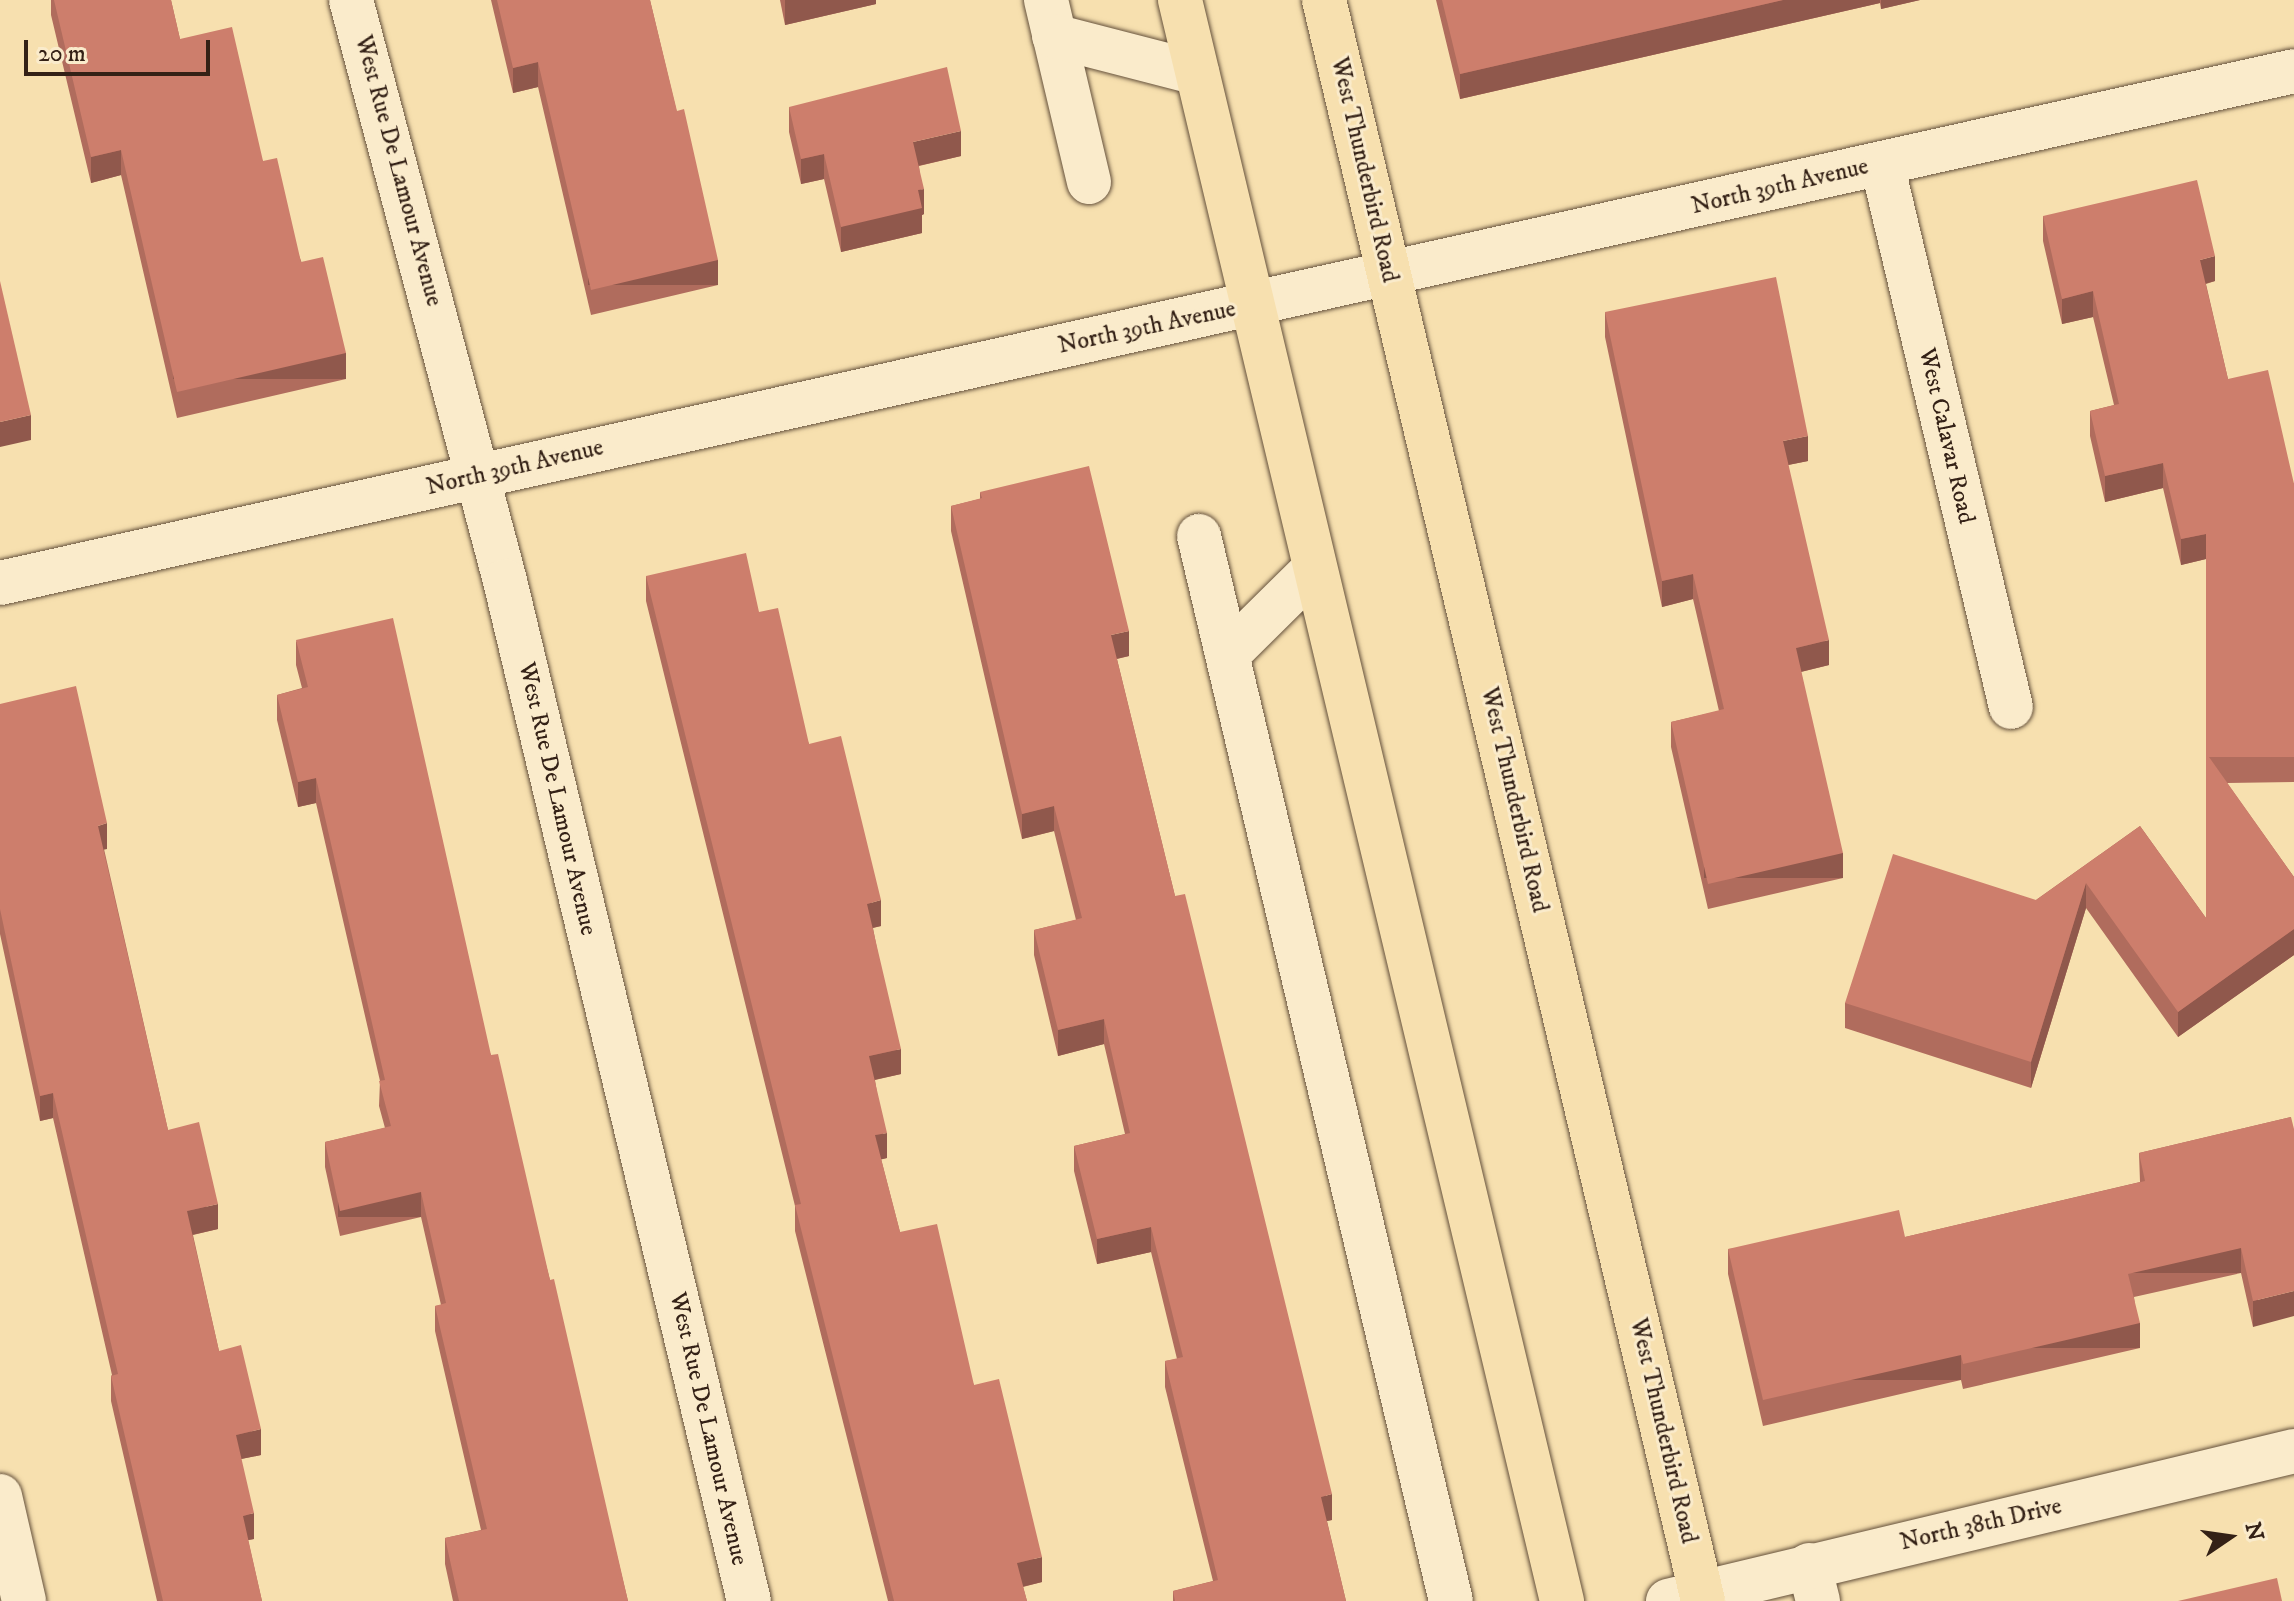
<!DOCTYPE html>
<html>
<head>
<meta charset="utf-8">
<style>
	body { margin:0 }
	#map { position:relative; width:2294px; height:1601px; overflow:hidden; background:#f7e0af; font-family:"IM FELL DW Pica",serif }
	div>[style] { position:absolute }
	.roads { filter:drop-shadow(0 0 2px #65513c) drop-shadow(0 0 2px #65513c) }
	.minor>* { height:44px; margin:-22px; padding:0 22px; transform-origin:22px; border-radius:22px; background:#faebcb }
	.major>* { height:44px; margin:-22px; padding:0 22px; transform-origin:22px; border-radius:22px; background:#f7e0af }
	.wall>* { inset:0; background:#b06c5d }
	.shaded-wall>* { inset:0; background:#90584c; transform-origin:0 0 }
	.building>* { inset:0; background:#cd7e6c }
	span { translate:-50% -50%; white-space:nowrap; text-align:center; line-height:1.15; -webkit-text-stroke:6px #faebcb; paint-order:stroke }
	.street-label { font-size:24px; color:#342116 }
	.north { position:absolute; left:2190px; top:1497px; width:80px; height:80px; -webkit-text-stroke:6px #faebcb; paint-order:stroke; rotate:77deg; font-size:22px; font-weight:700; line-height:32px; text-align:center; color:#342116 }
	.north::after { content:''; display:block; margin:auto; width:28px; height:36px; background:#342116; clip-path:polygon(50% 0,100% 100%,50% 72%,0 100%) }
	.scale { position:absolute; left:24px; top:40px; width:186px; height:36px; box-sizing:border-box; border:4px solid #342116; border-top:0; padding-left:10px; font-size:24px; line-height:28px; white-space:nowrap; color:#342116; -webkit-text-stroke:6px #faebcb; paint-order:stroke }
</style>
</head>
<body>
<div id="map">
	<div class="roads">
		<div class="minor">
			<div style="left:351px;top:0;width:601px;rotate:75.15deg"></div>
			<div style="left:505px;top:581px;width:1049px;rotate:76.55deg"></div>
			<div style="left:1046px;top:0;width:187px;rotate:76.7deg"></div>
			<div style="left:1054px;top:36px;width:148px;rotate:14.5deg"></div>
			<div style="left:1882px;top:164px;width:558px;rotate:76.64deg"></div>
			<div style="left:1199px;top:536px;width:1094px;rotate:76.69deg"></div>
			<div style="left:0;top:583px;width:2350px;rotate:-12.58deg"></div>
			<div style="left:1228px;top:654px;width:120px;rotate:-44.7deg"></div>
			<div style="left:0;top:1496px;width:108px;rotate:77.1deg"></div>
			<div style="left:1809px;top:1565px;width:37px;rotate:76deg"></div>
			<div style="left:1668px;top:1601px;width:644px;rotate:-13.47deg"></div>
		</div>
		<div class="major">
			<div style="left:1180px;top:0;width:1646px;rotate:76.58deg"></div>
			<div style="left:1324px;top:0;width:1645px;rotate:76.68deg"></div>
		</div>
	</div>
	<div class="wall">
		<div style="clip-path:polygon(51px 0,171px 0,180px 39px,263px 161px,346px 379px,177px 418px,121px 175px,91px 183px,51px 15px)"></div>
		<div style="clip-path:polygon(491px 0,650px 0,718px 285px,591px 315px,538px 87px,513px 93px)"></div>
		<div style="clip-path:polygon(780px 0,876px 0,876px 4px,785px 25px)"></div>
		<div style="clip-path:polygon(1436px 0,1920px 0,1881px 9px,1880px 3px,1460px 99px)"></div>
		<div style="clip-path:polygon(789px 107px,961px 156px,919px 166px,924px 214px,922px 215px,922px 233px,841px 252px,824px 179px,801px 184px,789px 132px)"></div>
		<div style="clip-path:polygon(2043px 216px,2215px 281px,2206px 284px,2228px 379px,2294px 484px,2294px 782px,2227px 783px,2294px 877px,2294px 955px,2178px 1037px,2086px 908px,2031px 1088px,1845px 1028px,1845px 1003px,2036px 900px,2140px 826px,2206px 918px,2206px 559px,2181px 565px,2163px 488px,2105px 502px,2090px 436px,2090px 411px,2114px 405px,2093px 317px,2062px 324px,2043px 241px)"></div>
		<div style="clip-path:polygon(1605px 312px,1808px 461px,1788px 465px,1829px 665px,1801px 672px,1843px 878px,1708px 909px,1671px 747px,1671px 722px,1719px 711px,1693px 599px,1662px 607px,1605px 337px)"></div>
		<div style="clip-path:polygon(980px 492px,1129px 656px,1117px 659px,1175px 896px,1332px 1520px,1327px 1521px,1346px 1601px,1173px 1601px,1173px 1591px,1213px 1581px,1165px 1387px,1165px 1361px,1177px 1359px,1151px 1252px,1097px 1264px,1074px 1171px,1074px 1146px,1125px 1134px,1104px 1044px,1058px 1056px,1034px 955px,1034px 930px,1076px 920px,1054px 831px,1022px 839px,951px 531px,951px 506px,980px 499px)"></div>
		<div style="clip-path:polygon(646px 576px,759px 612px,809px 744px,881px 926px,873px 928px,901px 1074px,875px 1080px,887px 1158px,881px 1159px,900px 1232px,974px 1385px,1042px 1582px,1023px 1587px,1027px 1601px,888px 1601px,795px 1231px,795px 1206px,646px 601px)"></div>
		<div style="clip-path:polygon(296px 640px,491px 1055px,550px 1280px,628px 1601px,453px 1601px,445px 1564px,445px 1538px,481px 1530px,435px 1331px,435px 1306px,441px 1305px,421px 1217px,340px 1236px,325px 1167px,325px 1142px,385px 1128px,379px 1106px,380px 1081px,316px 803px,298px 807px,277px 720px,277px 695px,302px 688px,296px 665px)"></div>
		<div style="clip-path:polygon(0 704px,107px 849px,104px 849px,168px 1130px,218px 1229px,193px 1235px,219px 1351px,261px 1455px,241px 1459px,254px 1539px,248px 1540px,262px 1601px,157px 1601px,111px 1401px,111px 1376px,112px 1375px,53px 1118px,40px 1121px,0 934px)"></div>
		<div style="clip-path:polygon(2291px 1117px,2253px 1327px,2241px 1273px,2134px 1297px,2140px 1348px,1963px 1389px,1961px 1380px,1763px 1426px,1728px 1274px,1728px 1249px,1905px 1237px,2140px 1182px,2139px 1153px)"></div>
	</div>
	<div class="shaded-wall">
		<div style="clip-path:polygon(785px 0,876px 0,876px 4px,785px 25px)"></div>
		<div style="clip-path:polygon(1783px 0,1880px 0,1880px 3px,1460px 99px,1460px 74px)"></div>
		<div style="clip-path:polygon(1881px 0,1920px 0,1881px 9px)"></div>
		<div style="clip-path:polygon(538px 62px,538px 87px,513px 93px,513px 68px)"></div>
		<div style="clip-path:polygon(961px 131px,961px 156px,913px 167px,913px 142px)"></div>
		<div style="clip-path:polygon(121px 150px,121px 175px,91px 183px,91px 157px)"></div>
		<div style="clip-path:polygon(824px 154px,824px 179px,801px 184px,801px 159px)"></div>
		<div style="clip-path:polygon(924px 189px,924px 214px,922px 215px,922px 233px,841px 252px,841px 227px,918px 190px)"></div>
		<div style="clip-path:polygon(2215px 256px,2215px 281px,2200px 285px,2200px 260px)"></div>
		<div style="left:718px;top:260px;width:25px;height:130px;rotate:90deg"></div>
		<div style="clip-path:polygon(2093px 291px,2093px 317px,2062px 324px,2062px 299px)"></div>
		<div style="left:346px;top:353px;width:26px;height:173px;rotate:90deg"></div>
		<div style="clip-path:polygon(31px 415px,31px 440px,0 447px,0 422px)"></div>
		<div style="clip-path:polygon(1808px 436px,1808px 461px,1783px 466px,1783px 441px)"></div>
		<div style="clip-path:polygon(2163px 463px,2163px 488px,2105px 502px,2105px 476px)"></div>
		<div style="clip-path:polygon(2206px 534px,2206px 559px,2181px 565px,2181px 539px)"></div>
		<div style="clip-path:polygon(1693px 574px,1693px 599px,1662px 607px,1662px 581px)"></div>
		<div style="clip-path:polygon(1129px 631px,1129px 656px,1111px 660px,1111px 635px)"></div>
		<div style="clip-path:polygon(1829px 640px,1829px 665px,1796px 673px,1796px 648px)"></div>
		<div style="clip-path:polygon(316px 778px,316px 803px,298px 807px,298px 782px)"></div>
		<div style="clip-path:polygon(1054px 806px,1054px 831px,1022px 839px,1022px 814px)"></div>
		<div style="clip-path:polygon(107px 823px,107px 849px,98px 851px,98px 826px)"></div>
		<div style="left:1843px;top:853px;width:25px;height:139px;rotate:90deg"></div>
		<div style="clip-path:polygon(2086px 883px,2086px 908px,2031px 1088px,2031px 1062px)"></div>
		<div style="clip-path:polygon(881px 900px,881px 926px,867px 929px,867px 904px)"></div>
		<div style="clip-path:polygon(2294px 929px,2294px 955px,2178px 1037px,2178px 1012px)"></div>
		<div style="clip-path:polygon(1104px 1019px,1104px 1044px,1058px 1056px,1058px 1030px)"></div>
		<div style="clip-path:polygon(901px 1049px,901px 1074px,869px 1081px,869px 1056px)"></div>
		<div style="clip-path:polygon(53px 1093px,53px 1118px,40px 1121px,40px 1096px)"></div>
		<div style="clip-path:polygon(887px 1133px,887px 1158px,875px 1161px,875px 1135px)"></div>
		<div style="left:421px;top:1192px;width:25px;height:83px;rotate:90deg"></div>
		<div style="clip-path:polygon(218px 1204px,218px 1229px,187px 1236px,187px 1211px)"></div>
		<div style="clip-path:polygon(1151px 1227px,1151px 1252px,1097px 1264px,1097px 1239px)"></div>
		<div style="left:2241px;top:1248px;width:25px;height:116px;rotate:90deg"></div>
		<div style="clip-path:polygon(2294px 1291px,2294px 1316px,2253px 1327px,2253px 1301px)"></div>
		<div style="left:2140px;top:1323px;width:25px;height:182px;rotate:90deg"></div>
		<div style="left:1961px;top:1355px;width:25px;height:203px;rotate:90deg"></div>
		<div style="clip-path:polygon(261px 1429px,261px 1455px,236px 1460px,236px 1435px)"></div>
		<div style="clip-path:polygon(1332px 1494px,1332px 1520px,1321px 1522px,1321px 1497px)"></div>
		<div style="clip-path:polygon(254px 1513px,254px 1539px,243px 1541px,243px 1516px)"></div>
		<div style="clip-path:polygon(1042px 1557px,1042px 1582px,1017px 1588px,1017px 1563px)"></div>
	</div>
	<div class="building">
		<div style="clip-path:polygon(54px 0,171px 0,180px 39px,232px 27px,263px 161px,277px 158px,301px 262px,323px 257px,346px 353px,177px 392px,121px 150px,91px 157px)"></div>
		<div style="clip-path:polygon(497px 0,650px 0,677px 111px,684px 109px,718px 260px,591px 290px,538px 62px,513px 68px)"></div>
		<div style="clip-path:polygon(1442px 0,1783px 0,1460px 74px)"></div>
		<div style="clip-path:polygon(947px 67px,961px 131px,913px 142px,924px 189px,918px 190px,922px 208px,841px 227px,824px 154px,801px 159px,789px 107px)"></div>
		<div style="clip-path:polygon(2197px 180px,2215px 256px,2200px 260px,2228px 379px,2268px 370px,2294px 484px,2294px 757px,2209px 757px,2294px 877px,2294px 929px,2178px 1012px,2086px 883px,2031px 1062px,1845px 1003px,1893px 854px,2036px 900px,2140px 826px,2206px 918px,2206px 534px,2181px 539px,2163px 463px,2105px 476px,2090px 411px,2119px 404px,2093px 291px,2062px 299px,2043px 216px)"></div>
		<div style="clip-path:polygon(1776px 277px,1808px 436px,1783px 441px,1829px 640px,1796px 648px,1843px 853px,1708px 884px,1671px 722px,1724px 709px,1693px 574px,1662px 581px,1605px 312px)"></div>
		<div style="clip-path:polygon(0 281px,31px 415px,0 422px)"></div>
		<div style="clip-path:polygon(1089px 466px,1129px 631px,1111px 635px,1175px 896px,1185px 894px,1332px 1494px,1321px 1497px,1346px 1601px,1175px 1601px,1173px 1591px,1218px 1580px,1165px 1361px,1183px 1357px,1151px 1227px,1097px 1239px,1074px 1146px,1130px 1133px,1104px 1019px,1058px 1030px,1034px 930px,1082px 918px,1054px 806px,1022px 814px,951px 506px,982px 498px,980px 492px)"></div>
		<div style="clip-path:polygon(746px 553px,759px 612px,778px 608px,809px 744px,841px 736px,881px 900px,867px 904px,901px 1049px,869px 1056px,887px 1133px,875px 1135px,900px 1232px,937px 1224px,974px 1385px,999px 1379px,1042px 1557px,1017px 1563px,1027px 1601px,894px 1601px,795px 1205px,801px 1204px,646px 576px)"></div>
		<div style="clip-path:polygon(393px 618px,491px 1055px,498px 1054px,550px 1280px,554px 1279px,628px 1601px,459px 1601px,445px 1538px,487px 1529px,435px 1306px,446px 1303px,421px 1192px,340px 1211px,325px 1142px,391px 1126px,379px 1081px,385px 1080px,316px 778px,298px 782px,277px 695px,308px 687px,296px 640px)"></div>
		<div style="clip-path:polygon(76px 686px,107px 823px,98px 826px,168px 1130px,199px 1122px,218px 1204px,187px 1211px,219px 1351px,241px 1345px,261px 1429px,236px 1435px,254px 1513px,243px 1516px,262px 1601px,163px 1601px,111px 1376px,118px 1374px,53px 1093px,40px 1096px,0 909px,0 704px)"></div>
		<div style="clip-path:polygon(2291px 1117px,2294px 1129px,2294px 1291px,2253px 1301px,2241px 1248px,2128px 1274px,2140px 1323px,1963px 1364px,1961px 1355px,1763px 1400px,1728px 1249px,1899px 1210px,1905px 1237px,2145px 1181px,2139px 1153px)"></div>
		<div style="clip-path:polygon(2277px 1578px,2282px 1601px,2178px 1601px)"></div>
	</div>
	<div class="street-label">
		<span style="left:1364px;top:170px;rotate:77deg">West Thunderbird Road</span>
		<span style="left:398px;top:171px;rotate:75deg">West Rue De Lamour Avenue</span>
		<span style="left:1780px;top:187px;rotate:-13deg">North 39th Avenue</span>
		<span style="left:1147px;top:328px;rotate:-12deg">North 39th Avenue</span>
		<span style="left:1946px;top:436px;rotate:77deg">West Calavar Road</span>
		<span style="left:515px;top:468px;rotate:-13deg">North 39th Avenue</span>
		<span style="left:557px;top:799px;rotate:77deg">West Rue De Lamour Avenue</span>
		<span style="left:1514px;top:800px;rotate:77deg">West Thunderbird Road</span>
		<span style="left:708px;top:1429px;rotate:77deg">West Rue De Lamour Avenue</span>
		<span style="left:1663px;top:1431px;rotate:77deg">West Thunderbird Road</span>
		<span style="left:1981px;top:1525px;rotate:-13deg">North 38th Drive</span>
	</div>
	<div class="north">N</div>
	<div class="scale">20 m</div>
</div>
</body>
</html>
